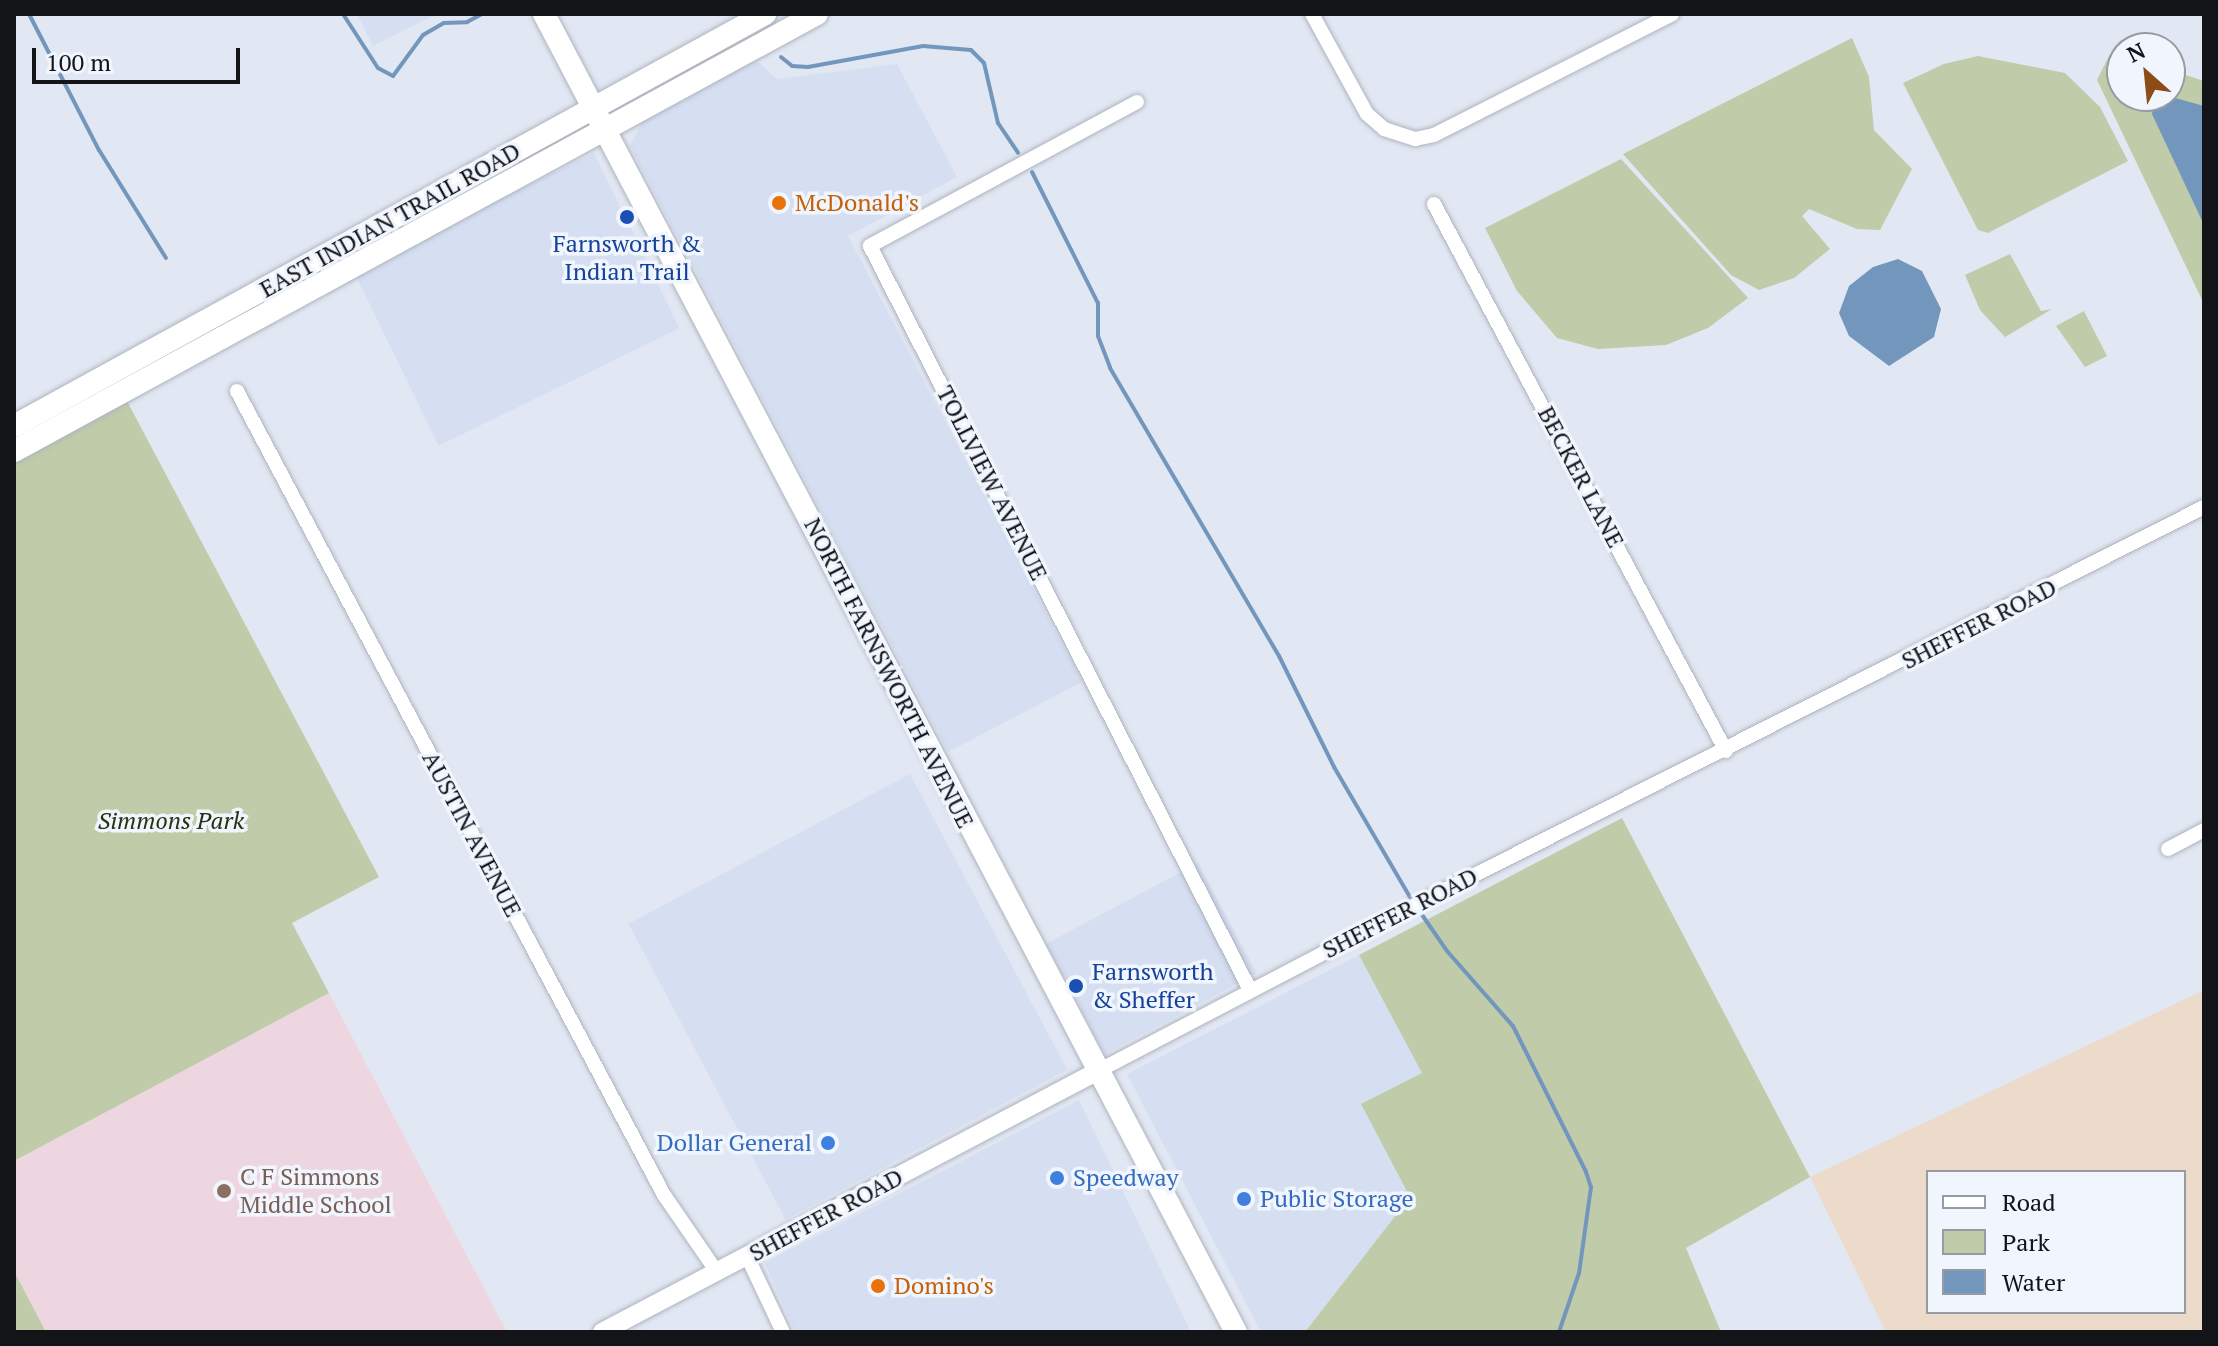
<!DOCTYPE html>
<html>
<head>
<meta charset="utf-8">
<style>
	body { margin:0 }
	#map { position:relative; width:2218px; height:1346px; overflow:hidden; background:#e2e8f3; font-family:"PT Serif",serif }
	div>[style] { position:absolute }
	.built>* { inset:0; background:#d5dff1; transform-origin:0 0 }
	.industrial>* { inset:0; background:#ecdaca }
	.education>* { inset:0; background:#eed6e1 }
	.green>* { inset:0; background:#bfcba9 }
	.water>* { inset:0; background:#7397bc }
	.stream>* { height:4px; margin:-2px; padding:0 2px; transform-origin:2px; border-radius:2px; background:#7397bc }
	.roads { filter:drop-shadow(0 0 2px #aeb4be) drop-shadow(0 0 2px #aeb4be) }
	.minor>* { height:14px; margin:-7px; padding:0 7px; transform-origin:7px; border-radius:7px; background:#fff }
	.tertiary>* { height:18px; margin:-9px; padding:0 9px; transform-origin:9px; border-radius:9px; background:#fff }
	.secondary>* { height:22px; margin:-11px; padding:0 11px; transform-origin:11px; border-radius:11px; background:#fff }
	.dots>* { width:22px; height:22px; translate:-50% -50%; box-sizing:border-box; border:4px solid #f0f5fe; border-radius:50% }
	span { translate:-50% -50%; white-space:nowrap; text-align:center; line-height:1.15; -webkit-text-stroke:7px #f0f5fe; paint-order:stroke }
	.food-label { font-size:24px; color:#c56008 }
	.left { translate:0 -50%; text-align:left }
	.street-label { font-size:24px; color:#121418 }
	.transit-label { font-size:24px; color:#164399 }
	.park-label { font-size:24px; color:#28320d; font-style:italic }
	.shop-label { font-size:24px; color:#366cbe }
	.right { translate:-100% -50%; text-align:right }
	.education-label { font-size:24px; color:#785e54 }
	.frame { position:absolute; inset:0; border:16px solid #121418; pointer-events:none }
	.legend { position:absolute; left:1926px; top:1170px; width:260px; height:144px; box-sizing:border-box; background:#f0f5fe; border:2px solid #979ba2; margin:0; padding:10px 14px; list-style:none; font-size:24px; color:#121418 }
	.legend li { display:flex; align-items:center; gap:16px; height:40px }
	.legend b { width:40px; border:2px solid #979ba2 }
	.north { position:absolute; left:2106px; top:32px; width:80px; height:80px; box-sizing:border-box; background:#f0f5fe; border:2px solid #979ba2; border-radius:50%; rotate:333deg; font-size:22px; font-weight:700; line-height:32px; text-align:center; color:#121418 }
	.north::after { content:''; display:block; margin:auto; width:28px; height:36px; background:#8d4c17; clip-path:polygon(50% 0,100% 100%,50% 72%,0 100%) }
	.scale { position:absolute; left:32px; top:48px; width:208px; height:36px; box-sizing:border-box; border:4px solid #121418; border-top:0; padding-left:10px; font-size:24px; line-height:28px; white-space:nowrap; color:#121418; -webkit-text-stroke:6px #f0f5fe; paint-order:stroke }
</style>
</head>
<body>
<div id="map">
	<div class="built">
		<div style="clip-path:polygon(357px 14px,436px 14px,373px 46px)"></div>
		<div style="clip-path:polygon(756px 60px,777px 79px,897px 64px,957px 177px,848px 236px,1082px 682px,948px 752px,630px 146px,642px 122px)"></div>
		<div style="left:594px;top:153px;width:195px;height:268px;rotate:64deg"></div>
		<div style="left:910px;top:774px;width:335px;height:319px;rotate:62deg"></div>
		<div style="left:1198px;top:863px;width:125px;height:172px;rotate:62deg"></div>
		<div style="clip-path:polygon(1359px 955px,1423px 1073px,1362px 1104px,1410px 1197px,1305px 1332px,1261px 1332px,1127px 1074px)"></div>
		<div style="clip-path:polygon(1079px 1100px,1191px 1332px,795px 1332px,765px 1263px)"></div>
	</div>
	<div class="industrial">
		<div style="clip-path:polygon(evenodd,2204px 990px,2204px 1332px,1886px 1332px,1810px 1177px,2204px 990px,1928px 1172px,2184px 1172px,2184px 1312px,1928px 1312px,1928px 1172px)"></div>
	</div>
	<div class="education">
		<div style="clip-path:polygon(329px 993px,507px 1332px,46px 1332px,14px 1271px,14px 1161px)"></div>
	</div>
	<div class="green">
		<div style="clip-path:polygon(1852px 38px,1869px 77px,1874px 130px,1912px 169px,1880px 230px,1857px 229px,1809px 209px,1802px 216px,1830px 249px,1794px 278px,1759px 290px,1731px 275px,1623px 154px)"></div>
		<div style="clip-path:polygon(2110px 54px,2122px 54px,2122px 96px,2170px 96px,2170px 70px,2204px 81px,2204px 304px,2097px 80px)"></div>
		<div style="clip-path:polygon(1978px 56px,2065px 73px,2100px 107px,2128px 161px,1988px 233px,1978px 230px,1903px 83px,1944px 64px)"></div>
		<div style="clip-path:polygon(1621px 159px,1748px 298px,1708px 328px,1666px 345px,1598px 349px,1557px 338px,1517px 291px,1485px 228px)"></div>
		<div style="clip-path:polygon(2010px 254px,2041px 311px,2052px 309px,2005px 337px,1980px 310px,1965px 275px)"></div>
		<div style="clip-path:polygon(2084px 311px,2107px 356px,2085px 367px,2056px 326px)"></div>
		<div style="clip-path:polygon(127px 401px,379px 877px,292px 923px,329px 993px,14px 1161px,14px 461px)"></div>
		<div style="clip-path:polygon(1622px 818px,1810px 1177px,1686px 1248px,1721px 1332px,1305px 1332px,1410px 1197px,1361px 1104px,1422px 1073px,1359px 955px)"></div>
		<div style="clip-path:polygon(14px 1271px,46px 1332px,14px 1332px)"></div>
	</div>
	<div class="water">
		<div style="clip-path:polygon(2168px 96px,2204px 106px,2204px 225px,2152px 114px,2154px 100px)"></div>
		<div style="clip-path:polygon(1898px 259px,1922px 271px,1941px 309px,1934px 337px,1889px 366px,1849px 336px,1839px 313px,1849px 286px,1873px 267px)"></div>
	</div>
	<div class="stream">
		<div style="left:29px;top:14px;width:153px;rotate:62.8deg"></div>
		<div style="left:99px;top:150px;width:127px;rotate:58.2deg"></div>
		<div style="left:343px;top:14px;width:64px;rotate:57.1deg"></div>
		<div style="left:378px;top:68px;width:17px;rotate:28deg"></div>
		<div style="left:393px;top:76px;width:51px;rotate:-53.8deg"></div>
		<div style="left:423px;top:35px;width:24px;rotate:-30deg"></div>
		<div style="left:444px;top:23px;width:23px;rotate:-2deg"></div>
		<div style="left:467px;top:22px;width:17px;rotate:-28deg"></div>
		<div style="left:781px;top:57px;width:14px;rotate:39deg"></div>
		<div style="left:792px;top:66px;width:16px;rotate:4deg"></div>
		<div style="left:808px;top:67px;width:117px;rotate:-10.3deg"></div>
		<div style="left:923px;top:46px;width:48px;rotate:4.8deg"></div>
		<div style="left:971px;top:50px;width:18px;rotate:45deg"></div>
		<div style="left:984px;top:63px;width:62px;rotate:76.9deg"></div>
		<div style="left:998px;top:123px;width:36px;rotate:56deg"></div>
		<div style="left:1032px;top:172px;width:147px;rotate:63.3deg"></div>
		<div style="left:1098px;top:303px;width:33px;rotate:90deg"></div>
		<div style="left:1098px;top:336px;width:34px;rotate:69deg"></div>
		<div style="left:1110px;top:368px;width:334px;rotate:59.6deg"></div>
		<div style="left:1279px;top:656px;width:124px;rotate:63.6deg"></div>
		<div style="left:1334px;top:767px;width:156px;rotate:59.7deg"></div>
		<div style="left:1418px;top:909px;width:51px;rotate:55.4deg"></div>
		<div style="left:1447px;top:951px;width:100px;rotate:48.7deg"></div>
		<div style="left:1513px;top:1026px;width:163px;rotate:63.4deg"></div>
		<div style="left:1586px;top:1172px;width:16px;rotate:72deg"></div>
		<div style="left:1591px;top:1187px;width:87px;rotate:97.9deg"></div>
		<div style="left:1579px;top:1273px;width:62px;rotate:108.7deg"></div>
	</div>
	<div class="roads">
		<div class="minor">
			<div style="left:1312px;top:14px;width:114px;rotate:61.2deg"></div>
			<div style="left:1367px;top:114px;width:23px;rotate:41deg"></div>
			<div style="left:1384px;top:129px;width:33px;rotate:18deg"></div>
			<div style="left:1415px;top:139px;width:19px;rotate:-12deg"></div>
			<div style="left:1434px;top:135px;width:267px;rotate:-26.9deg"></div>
			<div style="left:1137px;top:102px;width:303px;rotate:151.7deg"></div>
			<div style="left:870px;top:246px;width:835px;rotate:62.94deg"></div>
			<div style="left:1434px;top:204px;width:620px;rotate:61.91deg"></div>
			<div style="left:237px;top:391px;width:910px;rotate:62.03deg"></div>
			<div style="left:664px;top:1195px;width:93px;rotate:55.5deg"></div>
			<div style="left:2168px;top:849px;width:41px;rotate:-27.8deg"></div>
			<div style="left:1098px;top:1071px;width:369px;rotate:-27.6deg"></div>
			<div style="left:1425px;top:900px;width:873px;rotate:-26.77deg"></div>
			<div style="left:747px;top:1256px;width:84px;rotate:64.7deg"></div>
		</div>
		<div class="tertiary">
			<div style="left:602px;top:1332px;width:560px;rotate:-27.75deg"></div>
		</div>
		<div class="secondary">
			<div style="left:544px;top:14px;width:1489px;rotate:62.3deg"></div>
			<div style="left:14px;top:426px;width:857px;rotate:-28.75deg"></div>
			<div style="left:14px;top:451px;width:914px;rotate:-28.56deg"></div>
		</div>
	</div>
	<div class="dots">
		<div style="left:779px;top:203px;background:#e8710a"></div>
		<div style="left:627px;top:217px;background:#1a4fb4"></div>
		<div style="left:1076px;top:986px;background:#1a4fb4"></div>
		<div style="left:828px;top:1143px;background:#3f7fe0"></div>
		<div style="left:1057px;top:1178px;background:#3f7fe0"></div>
		<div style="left:224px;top:1191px;background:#8d6e63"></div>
		<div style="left:1244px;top:1199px;background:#3f7fe0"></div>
		<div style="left:878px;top:1286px;background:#e8710a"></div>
	</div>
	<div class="food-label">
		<span class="left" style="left:795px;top:203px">McDonald's</span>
		<span class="left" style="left:894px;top:1286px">Domino's</span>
	</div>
	<div class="street-label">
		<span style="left:390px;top:220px;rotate:-29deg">EAST INDIAN TRAIL ROAD</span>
		<span style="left:1581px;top:477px;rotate:62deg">BECKER LANE</span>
		<span style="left:992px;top:483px;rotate:63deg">TOLLVIEW AVENUE</span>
		<span style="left:1979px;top:624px;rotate:-27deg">SHEFFER ROAD</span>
		<span style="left:889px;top:673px;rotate:63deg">NORTH FARNSWORTH AVENUE</span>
		<span style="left:472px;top:834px;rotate:62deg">AUSTIN AVENUE</span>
		<span style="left:1400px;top:913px;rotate:-27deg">SHEFFER ROAD</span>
		<span style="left:826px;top:1215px;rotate:-28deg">SHEFFER ROAD</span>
	</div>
	<div class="transit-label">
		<span style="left:627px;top:258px">Farnsworth &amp;<br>Indian Trail</span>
		<span class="left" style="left:1092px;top:986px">Farnsworth<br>&amp; Sheffer</span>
	</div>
	<div class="park-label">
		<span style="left:171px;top:821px">Simmons Park</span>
	</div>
	<div class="shop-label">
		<span class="right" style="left:812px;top:1143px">Dollar General</span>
		<span class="left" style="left:1073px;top:1178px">Speedway</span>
		<span class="left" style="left:1260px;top:1199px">Public Storage</span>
	</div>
	<div class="education-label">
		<span class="left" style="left:240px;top:1191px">C F Simmons<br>Middle School</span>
	</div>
	<div class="frame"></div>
	<ul class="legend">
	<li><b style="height:10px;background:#fff"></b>Road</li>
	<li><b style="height:22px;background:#bfcba9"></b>Park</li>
	<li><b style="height:22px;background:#7397bc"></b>Water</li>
	</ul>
	<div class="north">N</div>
	<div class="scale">100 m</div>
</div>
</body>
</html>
